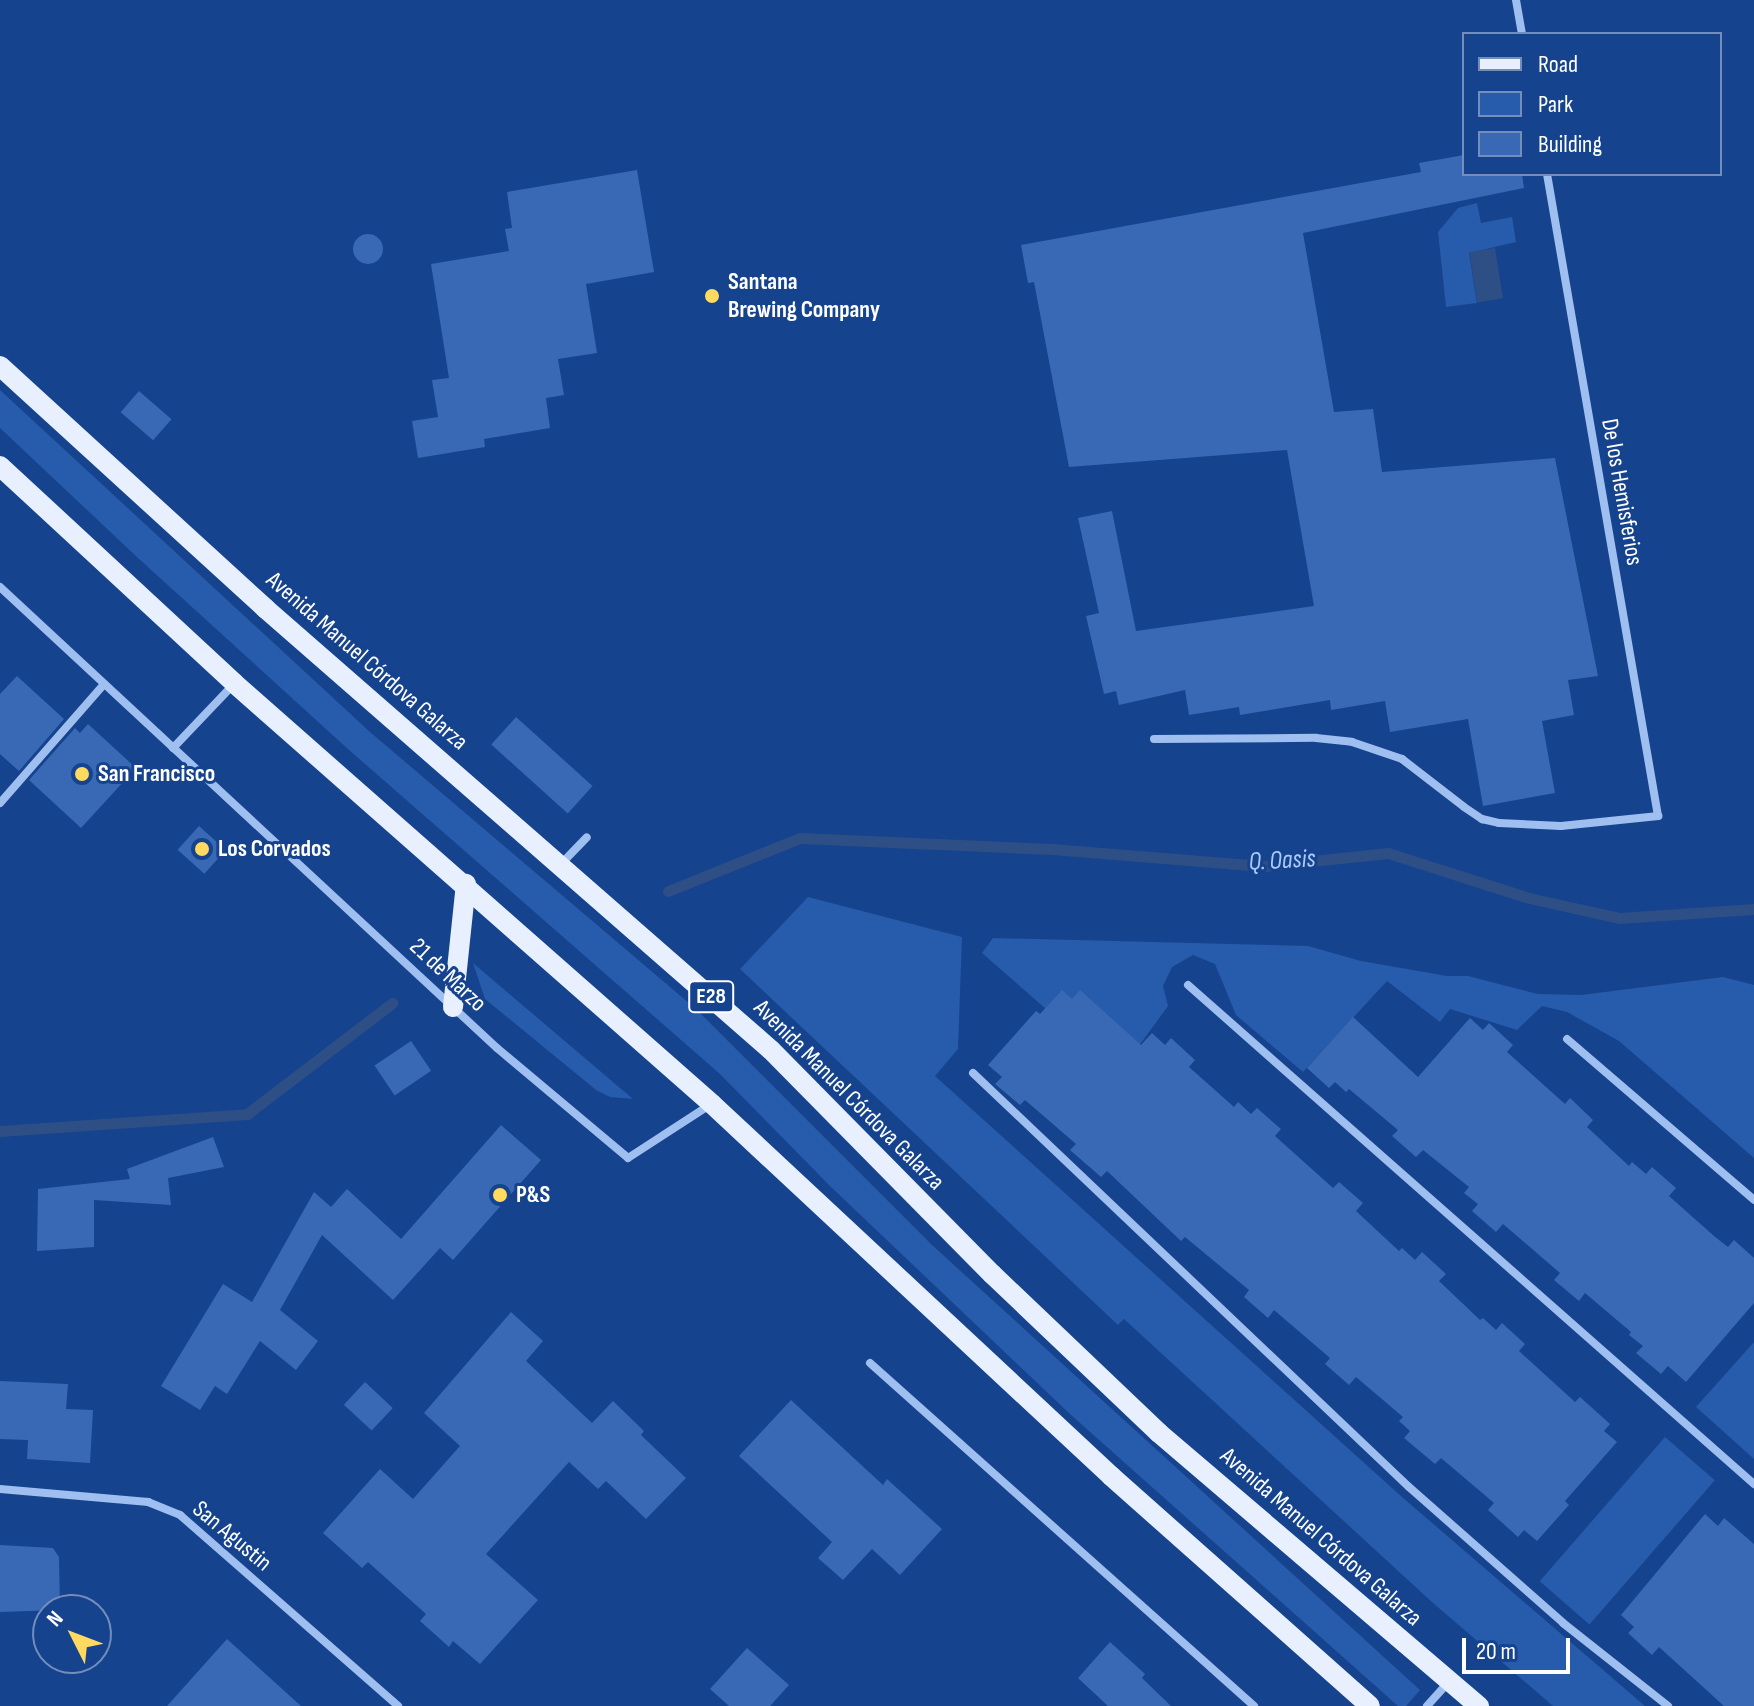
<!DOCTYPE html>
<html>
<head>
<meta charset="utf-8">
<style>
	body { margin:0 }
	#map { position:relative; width:1754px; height:1706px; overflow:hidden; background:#15438e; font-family:"Sofia Sans Condensed",sans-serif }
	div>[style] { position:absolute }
	.green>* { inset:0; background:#275bac; transform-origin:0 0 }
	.water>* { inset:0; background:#2d4f86; transform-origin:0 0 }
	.stream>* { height:11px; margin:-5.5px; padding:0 5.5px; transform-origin:5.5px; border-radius:5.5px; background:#2d4f86 }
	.building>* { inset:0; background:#3969b4; transform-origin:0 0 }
	.round { border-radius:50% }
	.street>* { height:8px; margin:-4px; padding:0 4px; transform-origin:4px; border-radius:4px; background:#9fbff0 }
	.primary>* { height:20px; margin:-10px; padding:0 10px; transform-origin:10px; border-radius:10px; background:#e8f0ff }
	.dots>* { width:22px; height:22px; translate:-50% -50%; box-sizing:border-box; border:4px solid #15438e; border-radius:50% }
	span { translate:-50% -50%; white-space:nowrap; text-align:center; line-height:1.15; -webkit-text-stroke:6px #15438e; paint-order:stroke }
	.shield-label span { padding:2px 6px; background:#15438e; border:2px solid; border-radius:6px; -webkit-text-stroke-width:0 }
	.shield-label { font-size:22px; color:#fff; font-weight:700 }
	.poi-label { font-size:24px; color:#fff; font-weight:700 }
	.left { translate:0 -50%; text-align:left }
	.street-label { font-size:24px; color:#fff }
	.water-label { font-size:26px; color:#abcaf7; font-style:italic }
	.legend { position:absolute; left:1462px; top:32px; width:260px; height:144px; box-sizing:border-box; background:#15438e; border:2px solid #738ebb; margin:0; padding:10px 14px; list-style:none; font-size:24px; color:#fff }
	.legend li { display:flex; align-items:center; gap:16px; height:40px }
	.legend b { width:40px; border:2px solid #738ebb }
	.north { position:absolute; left:32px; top:1594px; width:80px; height:80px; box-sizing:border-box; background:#15438e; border:2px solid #738ebb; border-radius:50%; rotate:312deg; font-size:22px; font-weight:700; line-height:32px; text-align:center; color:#fff }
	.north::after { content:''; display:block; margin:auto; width:28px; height:36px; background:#ffda5e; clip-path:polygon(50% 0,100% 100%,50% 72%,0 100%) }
	.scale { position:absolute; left:1462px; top:1638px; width:108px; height:36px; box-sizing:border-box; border:4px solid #fff; border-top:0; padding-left:10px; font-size:24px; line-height:28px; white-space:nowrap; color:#fff; -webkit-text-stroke:6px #15438e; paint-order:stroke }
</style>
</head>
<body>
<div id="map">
	<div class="green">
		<div style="clip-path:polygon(1477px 203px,1481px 223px,1512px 217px,1516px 242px,1469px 253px,1477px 303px,1446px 307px,1438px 232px,1458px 208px)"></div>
		<div style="clip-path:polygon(0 390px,370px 732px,696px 1009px,931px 1244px,1420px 1690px,1406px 1706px,1398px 1706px,1071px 1415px,830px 1186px,720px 1074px,349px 750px,138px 558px,0 428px)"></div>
		<div style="clip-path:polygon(808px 897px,962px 937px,958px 1049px,935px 1076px,1402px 1497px,1645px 1706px,1553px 1706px,1433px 1603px,1124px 1319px,1118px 1325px,740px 969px)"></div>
		<div style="clip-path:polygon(993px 938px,1308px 946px,1361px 961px,1447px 976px,1468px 976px,1538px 994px,1581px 995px,1723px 977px,1754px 985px,1754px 1158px,1619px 1041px,1567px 1012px,1542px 1006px,1517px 1030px,1450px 1009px,1440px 1022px,1387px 981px,1303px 1072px,1236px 1015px,1215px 964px,1193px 955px,1172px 967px,1163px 986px,1168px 1006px,1119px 1073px,982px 953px)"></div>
		<div style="clip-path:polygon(473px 963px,633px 1099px,610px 1097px,596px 1090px,485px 999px)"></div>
		<div style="clip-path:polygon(1754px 1342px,1754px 1459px,1696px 1407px)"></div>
		<div style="left:1665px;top:1437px;width:66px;height:191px;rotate:41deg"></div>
	</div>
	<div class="water">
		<div style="left:1495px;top:248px;width:51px;height:26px;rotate:81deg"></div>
	</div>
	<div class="stream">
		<div style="left:668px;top:891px;width:142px;rotate:-21.9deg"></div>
		<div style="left:800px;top:838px;width:252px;rotate:2.5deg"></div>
		<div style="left:1052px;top:849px;width:214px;rotate:4.6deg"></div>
		<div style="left:1265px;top:866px;width:124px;rotate:-6deg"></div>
		<div style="left:1388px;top:853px;width:148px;rotate:17.7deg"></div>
		<div style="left:1529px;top:898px;width:92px;rotate:12.5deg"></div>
		<div style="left:1619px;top:918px;width:135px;rotate:-3.8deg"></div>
		<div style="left:0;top:1131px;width:248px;rotate:-3.9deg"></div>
		<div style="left:247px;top:1114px;width:183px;rotate:-37.4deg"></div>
	</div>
	<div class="building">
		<div style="clip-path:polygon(1464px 155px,1464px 174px,1522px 174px,1524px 188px,1303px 233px,1334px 412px,1373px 409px,1382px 472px,1555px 458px,1598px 676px,1568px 680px,1574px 715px,1542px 721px,1555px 793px,1483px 806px,1468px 719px,1390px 732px,1385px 701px,1331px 710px,1330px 700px,1240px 715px,1239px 707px,1189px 715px,1185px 690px,1119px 705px,1116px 691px,1104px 694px,1086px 616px,1099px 613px,1078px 518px,1112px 511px,1136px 631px,1314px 606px,1287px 450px,1069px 467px,1034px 282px,1028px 283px,1021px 245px,1421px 172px,1419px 163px)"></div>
		<div style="clip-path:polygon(637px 170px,654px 272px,586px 284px,597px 353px,558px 359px,564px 395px,546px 398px,550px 428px,484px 439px,485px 447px,418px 458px,412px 421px,438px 417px,432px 380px,449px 378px,431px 264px,509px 251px,505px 229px,512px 228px,507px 192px)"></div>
		<div class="round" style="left:353px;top:234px;width:30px;height:30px"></div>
		<div style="left:139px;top:391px;width:43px;height:28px;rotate:41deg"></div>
		<div style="clip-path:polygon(17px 676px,64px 719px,19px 771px,0 754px,0 694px)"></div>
		<div style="left:516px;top:717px;width:103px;height:37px;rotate:42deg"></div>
		<div style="clip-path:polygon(88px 724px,136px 768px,81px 828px,29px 780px,75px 728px,80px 733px)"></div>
		<div style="left:199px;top:826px;width:36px;height:32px;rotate:42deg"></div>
		<div style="clip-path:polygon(1062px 990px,1072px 999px,1080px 990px,1141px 1045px,1152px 1033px,1165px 1045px,1171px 1038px,1195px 1060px,1189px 1067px,1234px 1107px,1238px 1102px,1251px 1114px,1257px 1108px,1281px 1129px,1275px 1136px,1333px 1188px,1339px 1182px,1363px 1203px,1356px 1211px,1399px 1251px,1402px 1248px,1415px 1260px,1422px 1252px,1446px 1274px,1439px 1281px,1480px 1320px,1483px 1318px,1496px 1330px,1502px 1323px,1525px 1344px,1519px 1351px,1575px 1402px,1580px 1397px,1610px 1424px,1604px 1431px,1617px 1442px,1565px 1501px,1569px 1505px,1537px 1541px,1524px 1530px,1518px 1537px,1488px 1510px,1494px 1503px,1441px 1458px,1435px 1464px,1404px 1438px,1410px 1431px,1399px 1421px,1403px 1417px,1356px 1377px,1349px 1385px,1325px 1364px,1330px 1358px,1274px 1310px,1268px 1318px,1244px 1297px,1249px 1290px,1185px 1237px,1181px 1241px,1107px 1171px,1101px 1177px,1070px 1150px,1076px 1144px,1025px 1100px,1020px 1105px,995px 1084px,1002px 1077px,988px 1065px,1036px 1011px,1040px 1014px)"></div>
		<div style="clip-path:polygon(1353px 1017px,1418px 1077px,1470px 1018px,1483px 1030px,1489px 1023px,1513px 1045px,1507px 1052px,1565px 1104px,1570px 1098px,1593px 1120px,1587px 1127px,1629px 1166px,1632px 1162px,1646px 1174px,1652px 1167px,1676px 1188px,1669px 1196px,1714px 1236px,1728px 1247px,1734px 1240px,1754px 1258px,1754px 1303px,1686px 1382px,1668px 1366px,1661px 1374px,1636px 1353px,1643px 1346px,1629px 1335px,1631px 1332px,1585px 1293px,1579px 1301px,1554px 1280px,1560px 1273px,1503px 1224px,1496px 1232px,1472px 1211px,1478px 1204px,1464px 1193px,1469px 1187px,1423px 1150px,1416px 1157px,1392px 1136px,1398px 1130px,1349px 1089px,1346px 1092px,1335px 1082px,1329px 1088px,1307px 1068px)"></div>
		<div style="left:411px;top:1041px;width:36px;height:44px;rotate:56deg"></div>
		<div style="clip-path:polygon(501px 1125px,541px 1160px,453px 1260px,440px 1248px,393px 1300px,322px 1235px,280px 1310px,318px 1341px,296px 1370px,260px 1341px,227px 1394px,215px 1386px,200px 1410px,161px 1386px,223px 1284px,252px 1302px,314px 1192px,331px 1207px,347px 1189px,401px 1239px)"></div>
		<div style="clip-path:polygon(213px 1137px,224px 1167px,168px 1178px,171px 1205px,94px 1200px,94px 1247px,37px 1251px,38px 1189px,130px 1179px,127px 1169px)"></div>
		<div style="clip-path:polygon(511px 1312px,543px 1341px,526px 1361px,592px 1423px,613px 1401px,644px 1431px,641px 1435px,686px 1478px,646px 1519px,606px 1481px,598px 1489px,569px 1462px,486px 1554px,538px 1600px,480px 1664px,453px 1641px,449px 1647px,420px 1621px,426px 1614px,368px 1562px,362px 1568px,323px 1533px,380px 1469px,413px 1499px,460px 1446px,424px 1413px)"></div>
		<div style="clip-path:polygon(0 1381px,68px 1384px,66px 1409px,93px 1410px,90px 1463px,27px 1459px,28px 1440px,0 1439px)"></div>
		<div style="left:365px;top:1382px;width:38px;height:31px;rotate:43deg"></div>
		<div style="clip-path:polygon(791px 1400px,883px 1485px,887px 1479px,942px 1529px,900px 1575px,872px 1549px,843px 1580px,818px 1558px,832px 1542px,739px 1456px)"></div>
		<div style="clip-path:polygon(1705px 1514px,1718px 1526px,1724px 1518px,1754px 1544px,1754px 1706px,1724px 1706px,1659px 1647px,1652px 1655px,1628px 1633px,1634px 1627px,1621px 1615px)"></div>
		<div style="clip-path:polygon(0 1545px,53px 1548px,59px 1557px,60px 1610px,0 1612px)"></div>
		<div style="clip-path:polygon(227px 1639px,301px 1706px,167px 1706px)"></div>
		<div style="clip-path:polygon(1110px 1642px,1145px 1674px,1142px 1678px,1171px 1706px,1108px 1706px,1078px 1678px)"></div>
		<div style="clip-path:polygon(747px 1648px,789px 1685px,770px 1706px,729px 1706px,710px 1689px)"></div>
	</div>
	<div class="street">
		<div style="left:1516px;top:0;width:35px;rotate:80deg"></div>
		<div style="left:0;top:587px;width:678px;rotate:42.85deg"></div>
		<div style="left:497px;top:1048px;width:171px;rotate:40deg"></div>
		<div style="left:628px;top:1158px;width:99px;rotate:-33deg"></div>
		<div style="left:1154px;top:739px;width:162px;rotate:-0.4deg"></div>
		<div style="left:1316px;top:738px;width:36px;rotate:6deg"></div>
		<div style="left:1352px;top:742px;width:53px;rotate:18.8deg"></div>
		<div style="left:1402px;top:759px;width:78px;rotate:37.7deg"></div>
		<div style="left:1464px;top:807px;width:22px;rotate:34deg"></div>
		<div style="left:1482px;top:819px;width:17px;rotate:13deg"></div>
		<div style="left:1499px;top:823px;width:62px;rotate:2.8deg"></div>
		<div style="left:1561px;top:826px;width:98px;rotate:-5.9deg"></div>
		<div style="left:1658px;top:816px;width:652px;rotate:-99.81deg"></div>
		<div style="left:173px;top:748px;width:87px;rotate:-46.4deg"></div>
		<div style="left:0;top:803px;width:158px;rotate:-48.8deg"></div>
		<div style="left:561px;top:864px;width:37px;rotate:-46deg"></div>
		<div style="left:1188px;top:985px;width:755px;rotate:41.4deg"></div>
		<div style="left:1567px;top:1039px;width:247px;rotate:40.7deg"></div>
		<div style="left:973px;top:1073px;width:601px;rotate:43.52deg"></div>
		<div style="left:1409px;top:1487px;width:205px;rotate:41.4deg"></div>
		<div style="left:1563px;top:1623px;width:134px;rotate:38.3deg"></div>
		<div style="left:870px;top:1363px;width:515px;rotate:41.77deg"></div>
		<div style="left:0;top:1489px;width:149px;rotate:5deg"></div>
		<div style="left:148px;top:1502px;width:35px;rotate:22deg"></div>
		<div style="left:180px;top:1515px;width:290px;rotate:41.2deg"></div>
		<div style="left:1427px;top:1706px;width:31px;rotate:-48deg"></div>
	</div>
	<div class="primary">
		<div style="left:0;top:366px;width:360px;rotate:42.4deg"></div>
		<div style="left:266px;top:609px;width:670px;rotate:41.13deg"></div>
		<div style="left:771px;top:1050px;width:315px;rotate:45.4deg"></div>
		<div style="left:992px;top:1274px;width:231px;rotate:43.6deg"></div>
		<div style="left:1159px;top:1433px;width:421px;rotate:40.5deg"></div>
		<div style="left:0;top:466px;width:319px;rotate:42.8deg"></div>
		<div style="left:234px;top:683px;width:637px;rotate:41.37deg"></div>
		<div style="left:712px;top:1104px;width:546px;rotate:42.99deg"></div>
		<div style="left:1111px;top:1476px;width:346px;rotate:41.6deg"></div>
		<div style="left:453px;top:1007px;width:124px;rotate:-84deg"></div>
	</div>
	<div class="dots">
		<div style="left:712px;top:296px;background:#ffda5e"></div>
		<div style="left:82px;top:774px;background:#ffda5e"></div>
		<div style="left:202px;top:849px;background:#ffda5e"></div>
		<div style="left:500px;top:1195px;background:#ffda5e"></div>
	</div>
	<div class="shield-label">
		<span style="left:711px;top:997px">E28</span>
	</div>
	<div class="poi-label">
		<span class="left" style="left:728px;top:296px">Santana<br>Brewing Company</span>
		<span class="left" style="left:98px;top:774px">San Francisco</span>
		<span class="left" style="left:218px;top:849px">Los Corvados</span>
		<span class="left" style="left:516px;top:1195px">P&amp;S</span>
	</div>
	<div class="street-label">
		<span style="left:1622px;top:492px;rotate:80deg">De los Hemisferios</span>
		<span style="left:367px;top:661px;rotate:41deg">Avenida Manuel Córdova Galarza</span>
		<span style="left:448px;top:975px;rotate:43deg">21 de Marzo</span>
		<span style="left:849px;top:1095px;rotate:45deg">Avenida Manuel Córdova Galarza</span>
		<span style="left:232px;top:1536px;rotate:40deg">San Agustin</span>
		<span style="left:1321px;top:1537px;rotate:41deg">Avenida Manuel Córdova Galarza</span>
	</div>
	<div class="water-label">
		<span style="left:1282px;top:861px;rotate:-3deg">Q. Oasis</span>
	</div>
	<ul class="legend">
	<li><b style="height:10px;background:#e8f0ff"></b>Road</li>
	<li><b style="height:22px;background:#275bac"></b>Park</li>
	<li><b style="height:22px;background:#3969b4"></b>Building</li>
	</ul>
	<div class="north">N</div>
	<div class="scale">20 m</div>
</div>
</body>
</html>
